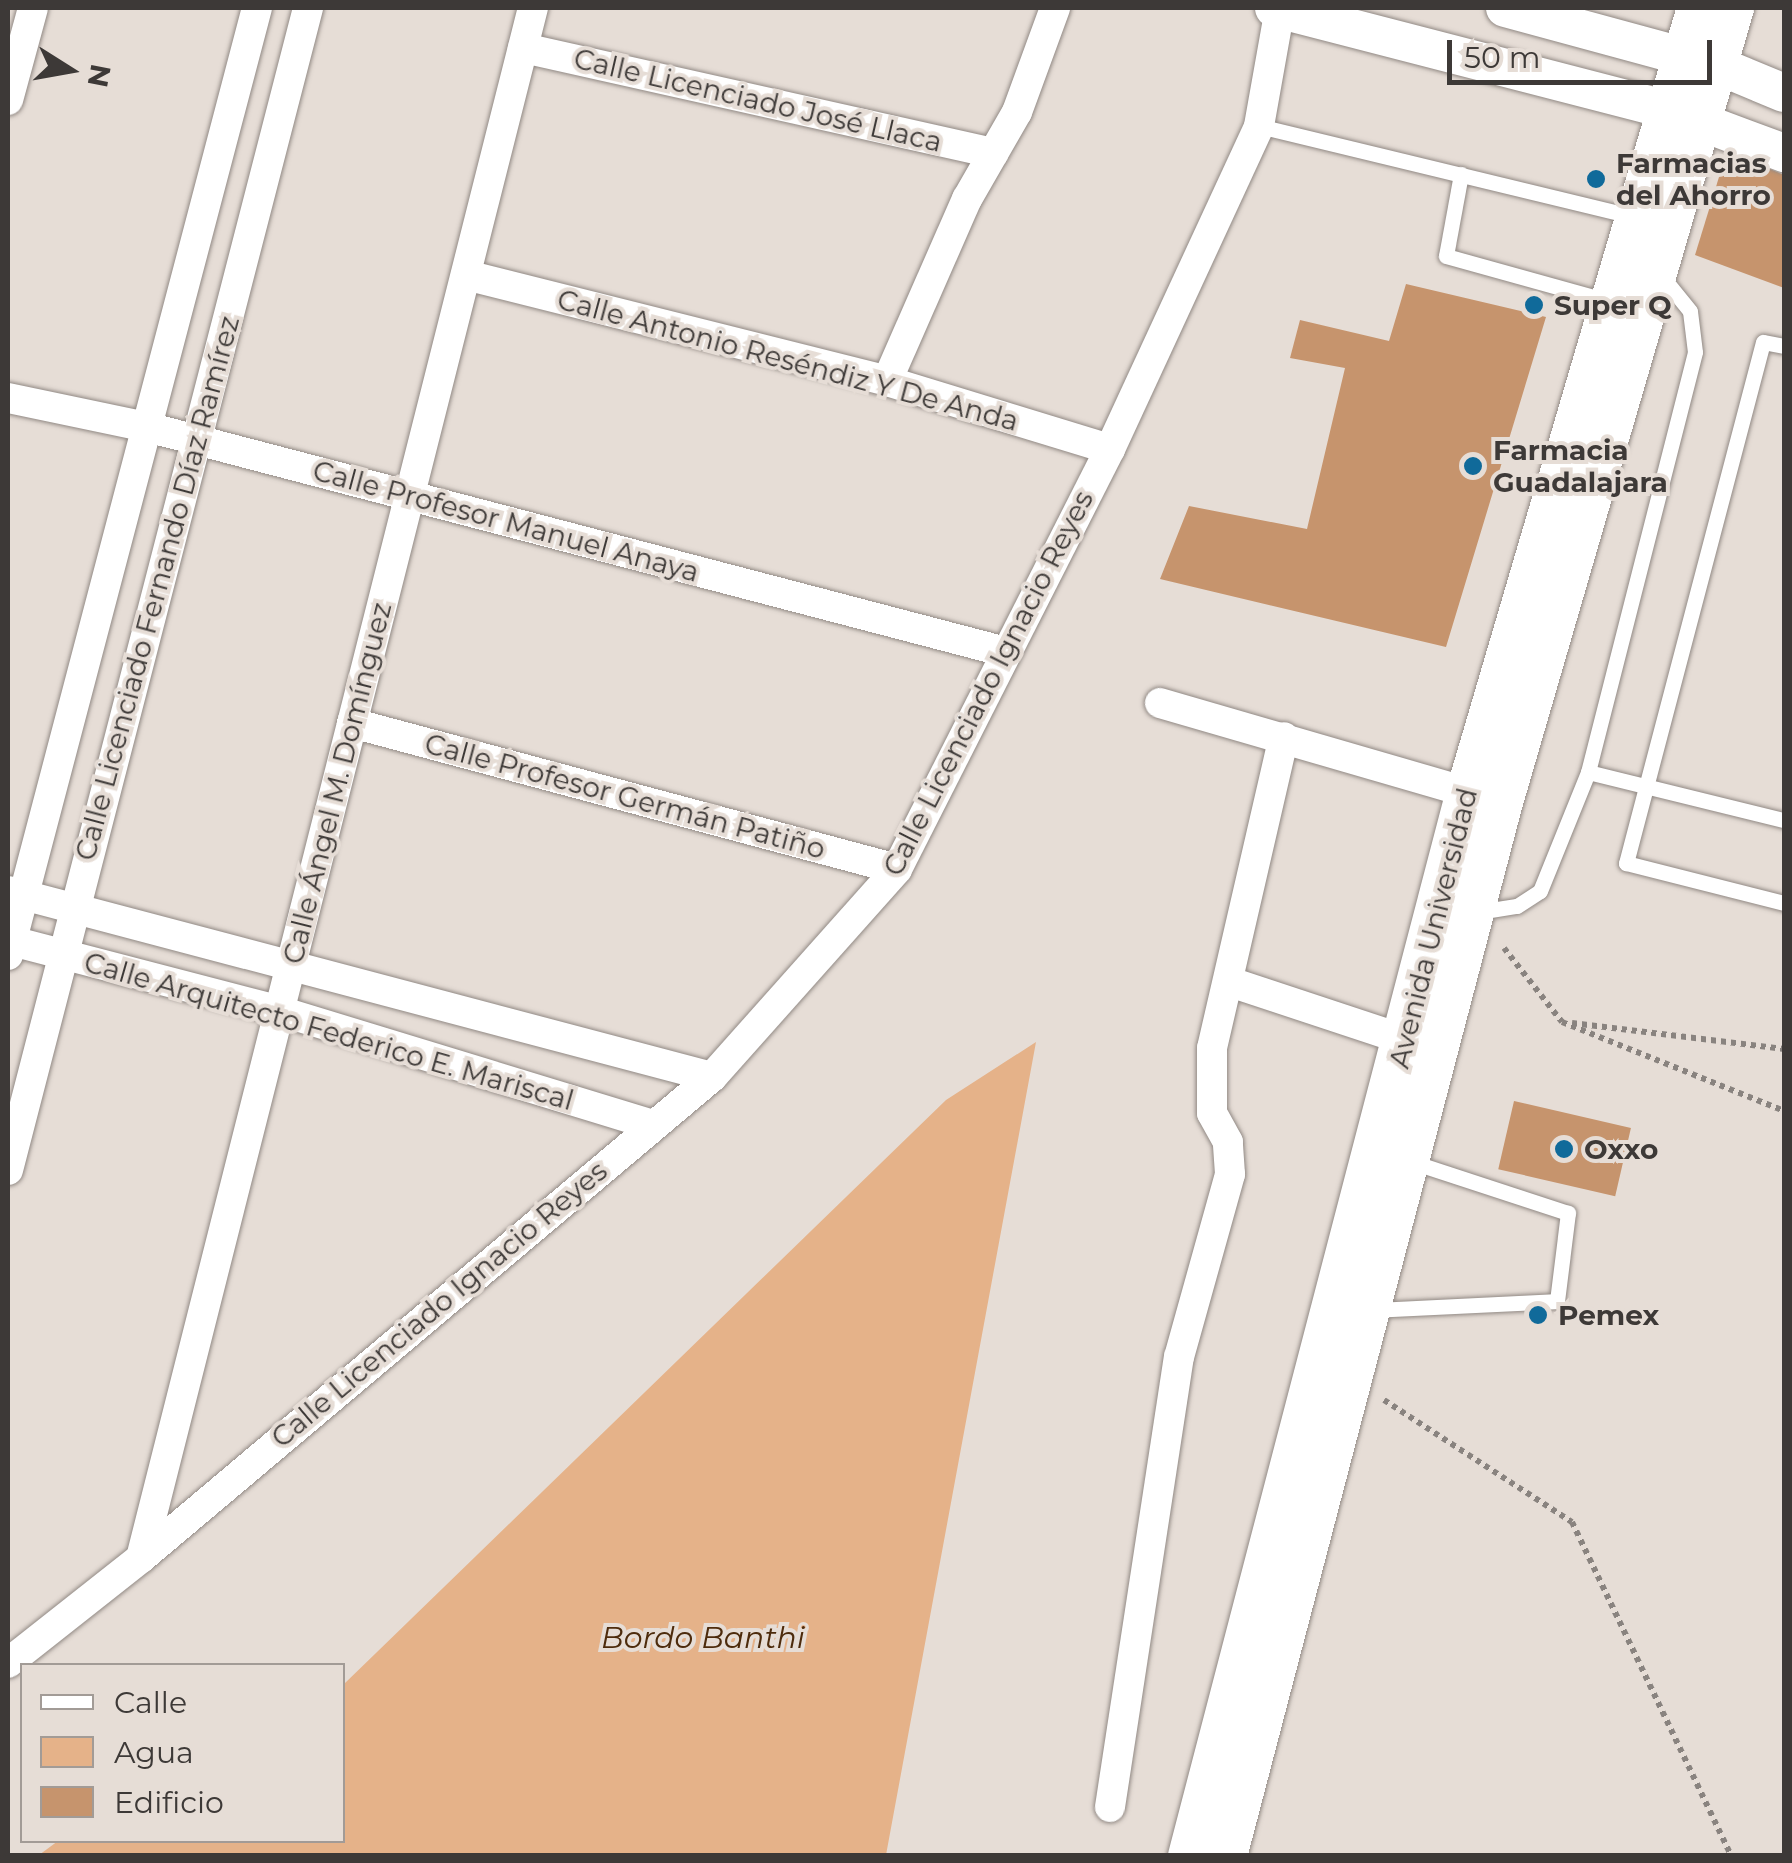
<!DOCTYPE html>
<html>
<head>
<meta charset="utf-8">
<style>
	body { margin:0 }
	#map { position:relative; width:1792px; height:1863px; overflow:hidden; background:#e6ddd6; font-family:Montserrat,sans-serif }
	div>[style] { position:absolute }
	.water>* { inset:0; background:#e5b289 }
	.building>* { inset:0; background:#c6946d; transform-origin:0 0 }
	.path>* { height:6px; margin-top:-3px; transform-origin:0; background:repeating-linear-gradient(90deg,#89837f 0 5px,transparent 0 10px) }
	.roads { filter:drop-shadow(0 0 2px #918984) drop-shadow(0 0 2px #918984) }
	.service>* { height:15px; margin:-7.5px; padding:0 7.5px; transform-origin:7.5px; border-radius:7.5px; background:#fff }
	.minor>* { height:30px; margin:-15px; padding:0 15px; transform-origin:15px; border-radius:15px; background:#fff }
	.tertiary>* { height:38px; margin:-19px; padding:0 19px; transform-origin:19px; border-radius:19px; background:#fff }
	.secondary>* { height:42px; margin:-21px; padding:0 21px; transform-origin:21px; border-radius:21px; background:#fff }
	.dots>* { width:28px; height:28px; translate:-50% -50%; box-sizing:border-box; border:5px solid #e6ddd6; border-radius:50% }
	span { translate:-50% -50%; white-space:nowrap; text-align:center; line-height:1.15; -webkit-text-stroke:8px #e6ddd6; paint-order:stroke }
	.street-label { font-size:28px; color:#3d3937 }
	.poi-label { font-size:28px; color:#3d3937; font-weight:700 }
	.left { translate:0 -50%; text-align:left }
	.water-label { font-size:30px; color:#4d2b0c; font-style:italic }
	.frame { position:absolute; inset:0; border:10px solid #3d3937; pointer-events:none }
	.legend { position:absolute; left:20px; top:1663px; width:325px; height:180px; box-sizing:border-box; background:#e6ddd6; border:2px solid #a29b96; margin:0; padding:12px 18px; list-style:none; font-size:30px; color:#3d3937 }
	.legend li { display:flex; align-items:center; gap:20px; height:50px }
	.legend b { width:50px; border:2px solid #a29b96 }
	.north { position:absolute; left:20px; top:20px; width:100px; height:100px; -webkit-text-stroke:8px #e6ddd6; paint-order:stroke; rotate:101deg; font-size:28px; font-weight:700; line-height:40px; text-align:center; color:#3d3937 }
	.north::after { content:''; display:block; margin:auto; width:35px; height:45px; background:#3d3937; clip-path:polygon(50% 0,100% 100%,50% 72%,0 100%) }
	.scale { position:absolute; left:1447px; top:40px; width:265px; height:45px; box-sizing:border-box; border:5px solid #3d3937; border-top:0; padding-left:12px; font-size:30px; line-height:35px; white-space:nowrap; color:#3d3937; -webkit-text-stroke:8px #e6ddd6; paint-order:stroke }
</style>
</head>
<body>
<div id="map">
	<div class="water">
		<div style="clip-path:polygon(1036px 1042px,886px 1855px,39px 1855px,58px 1841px,342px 1840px,343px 1685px,946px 1100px)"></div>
	</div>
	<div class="building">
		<div style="clip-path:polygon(1727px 151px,1784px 175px,1784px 288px,1695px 255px)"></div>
		<div style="clip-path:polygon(1406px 284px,1546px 317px,1446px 647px,1160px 579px,1189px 506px,1307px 529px,1345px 368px,1290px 358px,1300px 320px,1389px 341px)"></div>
		<div style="left:1514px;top:1101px;width:120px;height:70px;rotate:13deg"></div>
	</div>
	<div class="path">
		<div style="left:1504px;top:948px;width:94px;rotate:51.9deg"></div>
		<div style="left:1562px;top:1022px;width:239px;rotate:21.8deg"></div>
		<div style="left:1572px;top:1023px;width:214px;rotate:7deg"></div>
		<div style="left:1384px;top:1400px;width:224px;rotate:33deg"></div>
		<div style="left:1572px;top:1522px;width:370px;rotate:64.5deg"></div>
	</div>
	<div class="roads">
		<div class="service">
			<div style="left:1259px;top:126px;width:386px;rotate:13.6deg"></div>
			<div style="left:1461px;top:174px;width:83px;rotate:100.4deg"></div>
			<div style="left:1446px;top:256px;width:168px;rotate:15.5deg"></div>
			<div style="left:1784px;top:346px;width:21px;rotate:-169deg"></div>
			<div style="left:1763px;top:342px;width:539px;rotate:104.73deg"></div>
			<div style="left:1626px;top:863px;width:163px;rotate:14.2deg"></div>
			<div style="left:1588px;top:772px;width:202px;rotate:13.8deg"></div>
			<div style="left:1478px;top:912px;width:39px;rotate:-9deg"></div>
			<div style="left:1517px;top:906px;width:27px;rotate:-33deg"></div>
			<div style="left:1540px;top:891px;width:128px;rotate:-68deg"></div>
			<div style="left:1588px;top:772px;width:433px;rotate:-75.7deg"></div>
			<div style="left:1695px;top:352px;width:41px;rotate:-97deg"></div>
			<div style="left:1690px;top:311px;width:48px;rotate:-129deg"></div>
			<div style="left:1373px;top:1310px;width:184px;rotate:-2.8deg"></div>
			<div style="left:1557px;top:1301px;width:89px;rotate:-82.9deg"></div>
			<div style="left:1568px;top:1213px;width:164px;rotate:-161.9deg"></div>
		</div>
		<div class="minor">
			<div style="left:523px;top:48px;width:482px;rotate:12.6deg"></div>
			<div style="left:8px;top:100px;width:95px;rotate:-74.8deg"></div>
			<div style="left:466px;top:275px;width:434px;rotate:14.1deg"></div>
			<div style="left:887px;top:381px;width:233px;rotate:17deg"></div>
			<div style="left:887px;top:381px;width:199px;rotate:-66.3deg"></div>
			<div style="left:967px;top:199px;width:100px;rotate:-60.1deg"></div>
			<div style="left:1017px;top:112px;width:111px;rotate:-69.9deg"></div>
			<div style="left:8px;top:398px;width:142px;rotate:11.8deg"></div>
			<div style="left:147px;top:427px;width:884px;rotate:14.68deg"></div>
			<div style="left:1160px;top:703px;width:336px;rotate:16.2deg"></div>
			<div style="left:352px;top:723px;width:564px;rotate:15deg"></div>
			<div style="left:8px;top:891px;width:728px;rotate:14.8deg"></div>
			<div style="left:8px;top:940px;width:281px;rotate:14.6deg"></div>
			<div style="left:280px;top:1011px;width:386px;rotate:17deg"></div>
			<div style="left:8px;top:955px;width:979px;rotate:-75.27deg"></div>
			<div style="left:1230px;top:982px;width:184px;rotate:18.3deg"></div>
			<div style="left:8px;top:1170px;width:1200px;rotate:-75.52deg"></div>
			<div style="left:141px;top:1558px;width:1599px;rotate:-75.81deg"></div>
			<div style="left:8px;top:1663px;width:169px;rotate:-38.3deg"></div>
			<div style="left:141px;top:1558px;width:747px;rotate:-40.11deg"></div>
			<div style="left:712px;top:1077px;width:278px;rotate:-48.3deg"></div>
			<div style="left:897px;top:869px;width:471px;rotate:-63.1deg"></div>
			<div style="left:1110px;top:449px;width:356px;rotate:-65.2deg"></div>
			<div style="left:1259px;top:126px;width:120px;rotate:-79.9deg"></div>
			<div style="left:1110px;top:1807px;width:455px;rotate:-81.3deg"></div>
			<div style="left:1179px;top:1357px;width:190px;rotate:-74.4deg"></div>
			<div style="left:1230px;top:1174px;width:32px;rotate:-94deg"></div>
			<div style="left:1228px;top:1142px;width:33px;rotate:-119deg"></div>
			<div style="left:1212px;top:1113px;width:65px;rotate:-90deg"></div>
			<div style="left:1212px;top:1048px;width:319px;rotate:-77deg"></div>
		</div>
		<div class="tertiary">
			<div style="left:1274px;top:8px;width:408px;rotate:14.5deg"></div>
			<div style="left:1505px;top:8px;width:187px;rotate:15.2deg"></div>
			<div style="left:1719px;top:66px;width:70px;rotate:22.6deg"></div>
			<div style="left:1701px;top:122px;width:89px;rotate:20.5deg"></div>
		</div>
		<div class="secondary">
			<div style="left:1189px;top:1856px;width:1100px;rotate:-75.36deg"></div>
			<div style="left:1467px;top:792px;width:817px;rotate:-73.58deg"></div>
			<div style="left:1226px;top:1856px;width:1090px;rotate:-75.33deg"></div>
			<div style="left:1502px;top:802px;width:827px;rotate:-73.78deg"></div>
		</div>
	</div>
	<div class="dots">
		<div style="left:1596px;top:179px;background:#106a9a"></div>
		<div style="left:1534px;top:305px;background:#106a9a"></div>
		<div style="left:1473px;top:466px;background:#106a9a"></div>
		<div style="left:1564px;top:1149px;background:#106a9a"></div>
		<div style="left:1538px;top:1315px;background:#106a9a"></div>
	</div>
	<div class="street-label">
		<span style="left:758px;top:100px;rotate:13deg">Calle Licenciado José Llaca</span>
		<span style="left:788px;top:360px;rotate:15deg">Calle Antonio Reséndiz Y De Anda</span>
		<span style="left:506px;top:521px;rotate:15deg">Calle Profesor Manuel Anaya</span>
		<span style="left:157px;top:588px;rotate:-75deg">Calle Licenciado Fernando Díaz Ramírez</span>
		<span style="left:988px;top:683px;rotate:-63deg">Calle Licenciado Ignacio Reyes</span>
		<span style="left:337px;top:783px;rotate:-76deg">Calle Ángel M. Domínguez</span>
		<span style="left:625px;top:796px;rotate:15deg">Calle Profesor Germán Patiño</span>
		<span style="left:1433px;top:928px;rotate:-76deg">Avenida Universidad</span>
		<span style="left:329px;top:1031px;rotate:16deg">Calle Arquitecto Federico E. Mariscal</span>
		<span style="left:439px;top:1304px;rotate:-40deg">Calle Licenciado Ignacio Reyes</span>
	</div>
	<div class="poi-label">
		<span class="left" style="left:1616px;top:179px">Farmacias<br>del Ahorro</span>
		<span class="left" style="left:1554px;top:305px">Super Q</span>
		<span class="left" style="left:1493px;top:466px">Farmacia<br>Guadalajara</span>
		<span class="left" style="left:1584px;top:1149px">Oxxo</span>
		<span class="left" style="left:1558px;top:1315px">Pemex</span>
	</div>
	<div class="water-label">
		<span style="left:703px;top:1638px">Bordo Banthi</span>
	</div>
	<div class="frame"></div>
	<ul class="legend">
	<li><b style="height:12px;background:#fff"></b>Calle</li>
	<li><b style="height:28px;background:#e5b289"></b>Agua</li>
	<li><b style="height:28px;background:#c6946d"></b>Edificio</li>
	</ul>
	<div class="north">N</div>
	<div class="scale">50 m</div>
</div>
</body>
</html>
